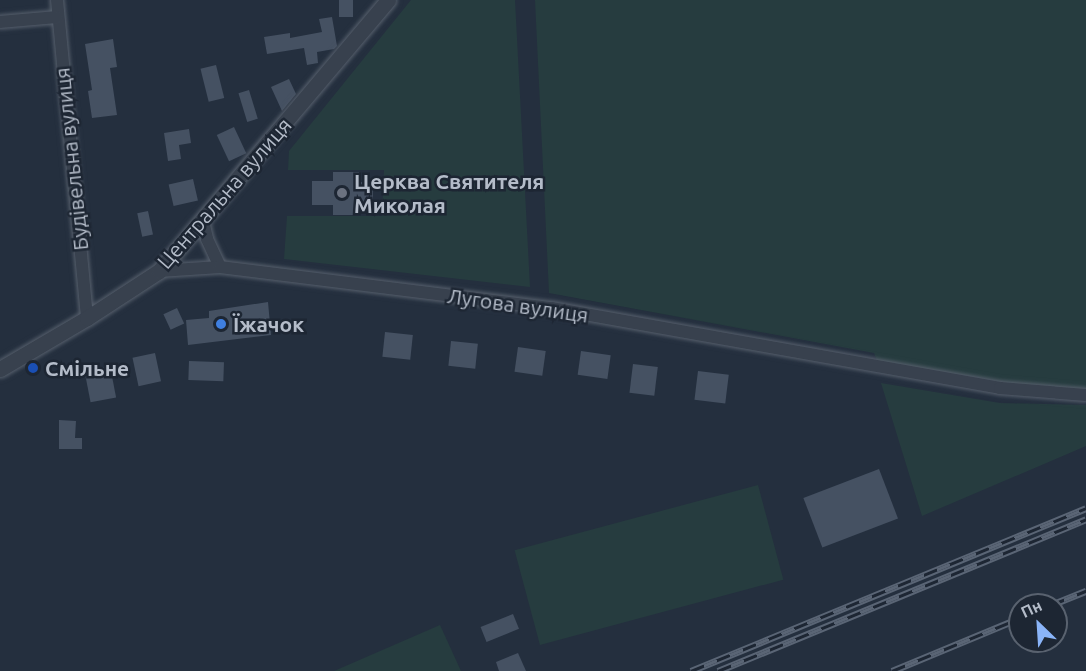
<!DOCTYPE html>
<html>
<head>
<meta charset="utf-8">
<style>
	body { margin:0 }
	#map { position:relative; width:1086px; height:671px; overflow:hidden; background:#242f3e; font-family:Ubuntu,sans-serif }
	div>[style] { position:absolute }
	.green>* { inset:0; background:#263c3f; transform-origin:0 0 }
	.building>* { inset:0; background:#455162; transform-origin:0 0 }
	.roads { filter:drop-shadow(0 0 2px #565f6c) drop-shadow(0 0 2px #565f6c) }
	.minor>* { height:12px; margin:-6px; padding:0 6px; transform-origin:6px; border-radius:6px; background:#38414e }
	.tertiary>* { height:15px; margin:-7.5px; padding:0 7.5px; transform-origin:7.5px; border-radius:7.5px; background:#38414e }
	.rail>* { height:7px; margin-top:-3.5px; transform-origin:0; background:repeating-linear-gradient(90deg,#1d2633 0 14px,#5a6575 0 28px); box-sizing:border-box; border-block:2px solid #5a6575 }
	.dots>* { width:16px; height:16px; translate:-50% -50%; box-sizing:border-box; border:3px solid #1d2633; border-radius:50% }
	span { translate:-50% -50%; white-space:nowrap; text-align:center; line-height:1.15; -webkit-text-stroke:5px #1d2633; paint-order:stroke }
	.street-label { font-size:21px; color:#b4bcc9 }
	.poi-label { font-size:21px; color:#b4bcc9; font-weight:700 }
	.left { translate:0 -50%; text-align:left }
	.north { position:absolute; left:1008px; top:593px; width:60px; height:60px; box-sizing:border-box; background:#1d2633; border:2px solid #59626f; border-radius:50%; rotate:335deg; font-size:16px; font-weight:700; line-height:24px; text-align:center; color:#b4bcc9 }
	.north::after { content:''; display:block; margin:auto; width:21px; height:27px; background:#8ab4f8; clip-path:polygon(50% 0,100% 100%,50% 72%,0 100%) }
</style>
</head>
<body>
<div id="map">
	<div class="green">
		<div style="clip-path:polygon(411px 0,515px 0,530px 287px,284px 259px,287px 216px,382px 216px,384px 170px,288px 170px,289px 151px)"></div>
		<div style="clip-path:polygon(535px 0,1086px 0,1086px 390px,1028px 386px,877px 361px,874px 353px,549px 293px)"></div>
		<div style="clip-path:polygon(881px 383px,1000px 403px,1086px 405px,1086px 446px,922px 516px)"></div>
		<div style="left:758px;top:485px;width:98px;height:252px;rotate:75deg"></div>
		<div style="clip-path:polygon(440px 625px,461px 671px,334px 671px)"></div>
	</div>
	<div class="building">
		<div style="left:339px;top:0;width:14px;height:17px"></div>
		<div style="clip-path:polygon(332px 17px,337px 46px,334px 49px,317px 52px,318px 63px,307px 65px,304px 48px,267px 54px,264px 37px,290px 33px,290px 38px,322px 32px,319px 19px)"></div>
		<div style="clip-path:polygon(113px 39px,117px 67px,110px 68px,117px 115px,92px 118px,88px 91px,92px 90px,85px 44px)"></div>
		<div style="left:216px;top:65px;width:34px;height:16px;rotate:76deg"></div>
		<div style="clip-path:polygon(289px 79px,296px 94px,282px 111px,271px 87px)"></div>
		<div style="left:249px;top:90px;width:30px;height:11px;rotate:73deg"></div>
		<div style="left:234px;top:127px;width:29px;height:19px;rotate:65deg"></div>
		<div style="clip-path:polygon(189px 129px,191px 143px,179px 145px,181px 159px,168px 161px,164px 133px)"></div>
		<div style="clip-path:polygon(333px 172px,359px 172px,359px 182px,373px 182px,373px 205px,359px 205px,359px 215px,333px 215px,333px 205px,312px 205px,312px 181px,333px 181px)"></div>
		<div style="left:193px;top:179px;width:22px;height:25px;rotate:77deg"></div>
		<div style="left:148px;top:211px;width:24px;height:11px;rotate:78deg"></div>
		<div style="clip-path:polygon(268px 302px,271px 335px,188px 345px,186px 320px,209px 318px,209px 311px)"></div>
		<div style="left:177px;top:308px;width:17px;height:15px;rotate:65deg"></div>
		<div style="left:385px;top:332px;width:28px;height:25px;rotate:6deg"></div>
		<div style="left:451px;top:341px;width:27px;height:25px;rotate:6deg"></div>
		<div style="left:518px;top:347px;width:28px;height:25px;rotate:8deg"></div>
		<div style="left:581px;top:351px;width:30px;height:24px;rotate:8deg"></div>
		<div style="left:155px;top:353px;width:29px;height:23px;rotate:78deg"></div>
		<div style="left:189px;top:361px;width:35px;height:19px;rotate:2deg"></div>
		<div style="left:633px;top:364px;width:25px;height:29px;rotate:7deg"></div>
		<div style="left:110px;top:366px;width:32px;height:26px;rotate:79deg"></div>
		<div style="left:698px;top:371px;width:31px;height:29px;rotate:7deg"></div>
		<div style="clip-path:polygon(59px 420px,76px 421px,75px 438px,82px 438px,82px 449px,59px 449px)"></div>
		<div style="left:879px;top:469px;width:53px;height:81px;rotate:69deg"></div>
		<div style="left:513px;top:614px;width:16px;height:35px;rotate:68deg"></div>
		<div style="clip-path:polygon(518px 653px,526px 671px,499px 671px,496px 662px)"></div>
	</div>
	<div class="roads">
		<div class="minor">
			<div style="left:57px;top:0;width:319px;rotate:84.6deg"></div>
			<div style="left:0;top:22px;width:57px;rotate:-5deg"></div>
			<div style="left:203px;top:221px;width:18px;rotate:77deg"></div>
			<div style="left:207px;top:239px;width:31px;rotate:65deg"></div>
			<div style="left:159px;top:271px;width:61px;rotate:-3.8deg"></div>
			<div style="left:220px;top:267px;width:334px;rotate:7.1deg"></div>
			<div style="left:551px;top:308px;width:456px;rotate:10.1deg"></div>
			<div style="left:1000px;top:388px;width:86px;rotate:4.7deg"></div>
		</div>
		<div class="tertiary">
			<div style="left:0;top:369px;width:101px;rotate:-30.4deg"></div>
			<div style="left:87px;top:318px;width:86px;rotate:-33.1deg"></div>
			<div style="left:159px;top:271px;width:355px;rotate:-49.8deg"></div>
		</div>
	</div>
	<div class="rail">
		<div style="left:1051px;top:605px;width:38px;rotate:-22deg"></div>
		<div style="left:691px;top:671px;width:427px;rotate:-22.4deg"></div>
		<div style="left:718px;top:671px;width:398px;rotate:-22.4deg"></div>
		<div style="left:892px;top:671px;width:139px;rotate:-22.5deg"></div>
	</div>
	<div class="dots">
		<div style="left:342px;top:193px;background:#6b7280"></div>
		<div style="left:221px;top:324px;background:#3f7fe0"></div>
		<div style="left:33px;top:368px;background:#1a4fb4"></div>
	</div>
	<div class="street-label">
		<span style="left:71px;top:159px;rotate:-96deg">Будівельна вулиця</span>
		<span style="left:224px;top:193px;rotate:-49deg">Центральна вулиця</span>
		<span style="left:518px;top:305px;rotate:8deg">Лугова вулиця</span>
	</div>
	<div class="poi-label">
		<span class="left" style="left:354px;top:193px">Церква Святителя<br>Миколая</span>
		<span class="left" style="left:233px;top:324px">Їжачок</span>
		<span class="left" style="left:45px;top:368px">Смільне</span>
	</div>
	<div class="north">Пн</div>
</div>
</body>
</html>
